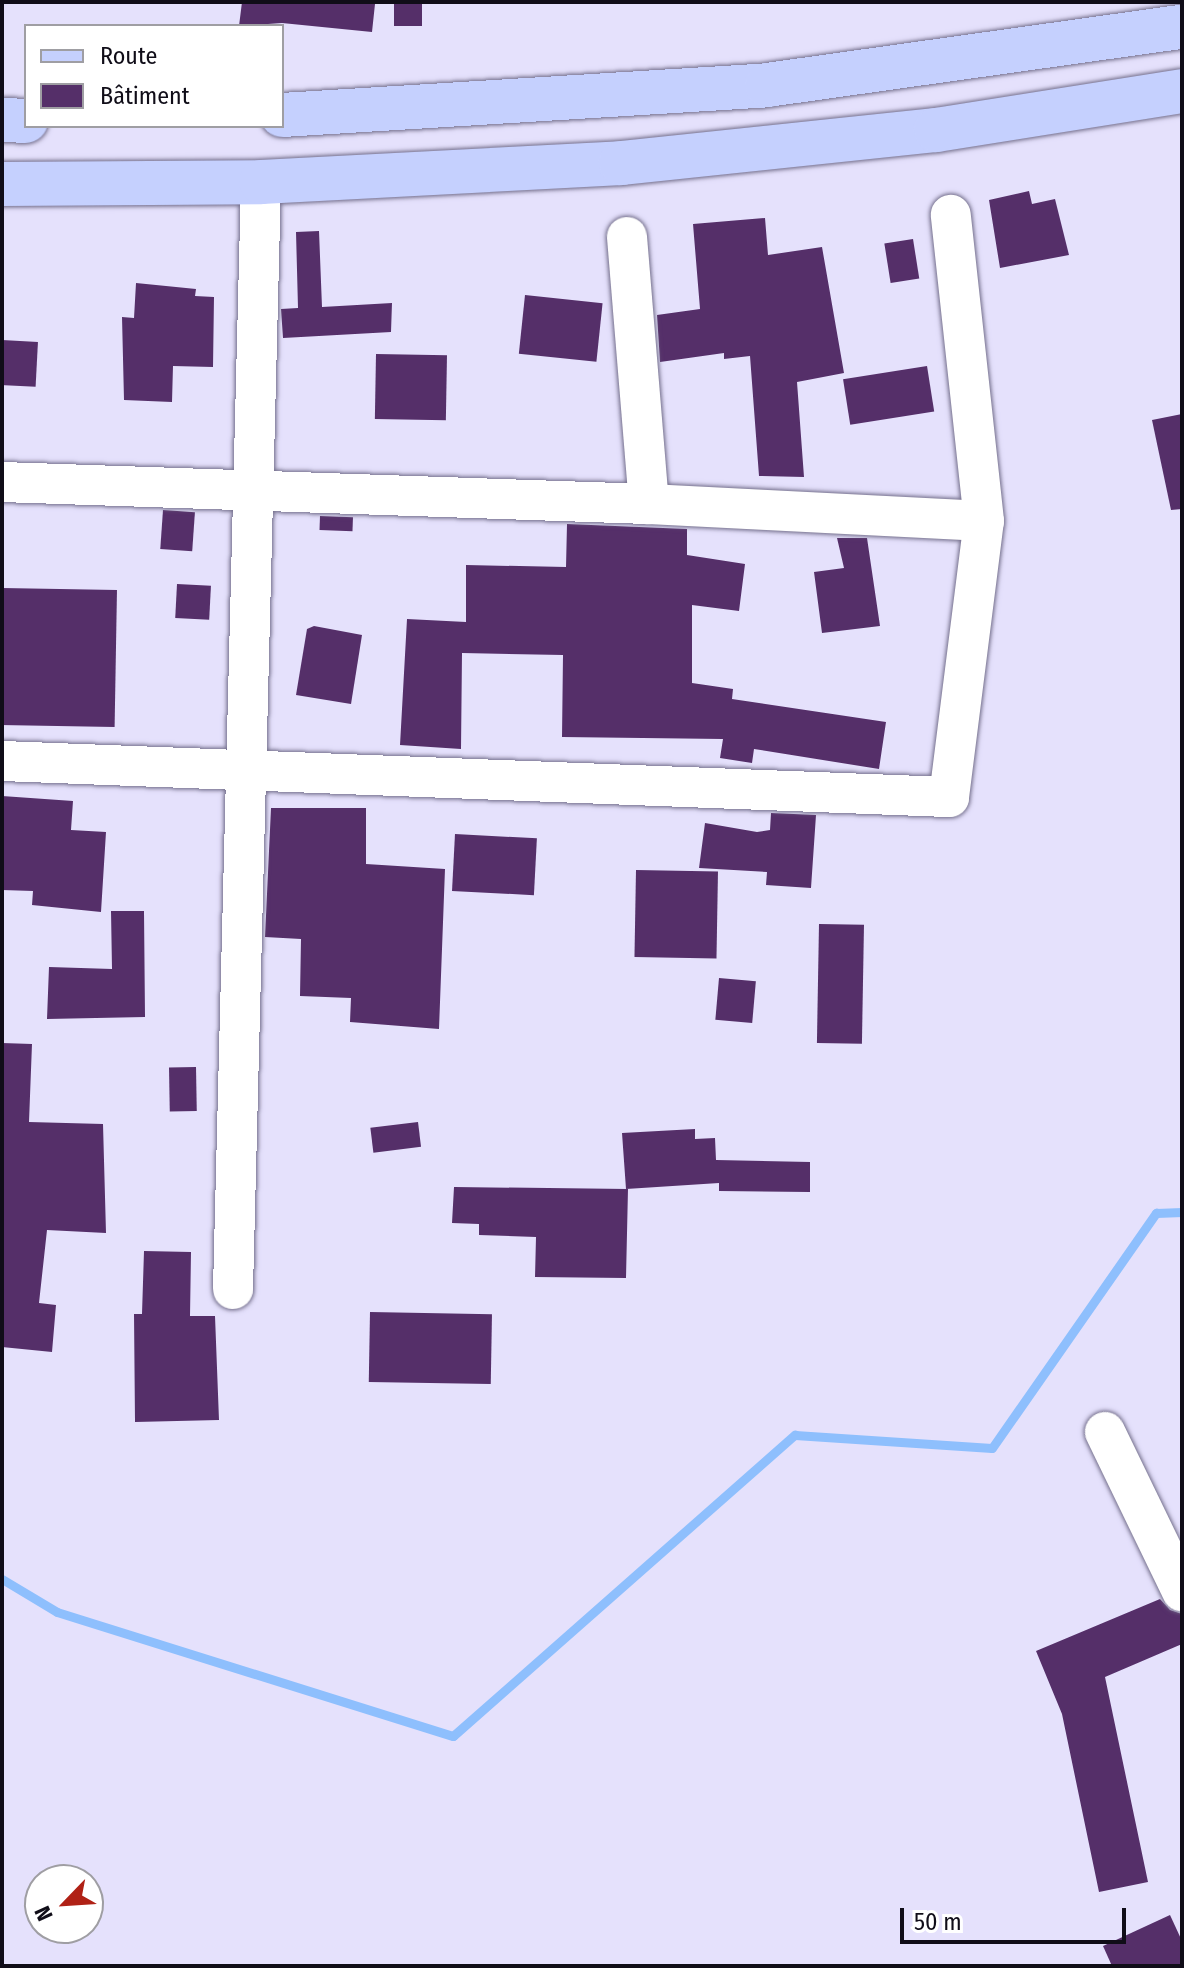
<!DOCTYPE html>
<html>
<head>
<meta charset="utf-8">
<style>
	body { margin:0 }
	#map { position:relative; width:1184px; height:1968px; overflow:hidden; background:#e5e1fc; font-family:"Fira Sans Condensed",sans-serif }
	div>[style] { position:absolute }
	.stream>* { height:9px; margin:-4.5px; padding:0 4.5px; transform-origin:4.5px; border-radius:4.5px; background:#8ebffd }
	.building>* { inset:0; background:#552f69; transform-origin:0 0 }
	.roads { filter:drop-shadow(0 0 2px #75708d) drop-shadow(0 0 2px #75708d) }
	.minor>* { height:40px; margin:-20px; padding:0 20px; transform-origin:20px; border-radius:20px; background:#fff }
	.major>* { height:44px; margin:-22px; padding:0 22px; transform-origin:22px; border-radius:22px; background:#c5d0fe }
	span { translate:-50% -50%; white-space:nowrap; text-align:center; line-height:1.15; -webkit-text-stroke:8px #fff; paint-order:stroke }
	.frame { position:absolute; inset:0; border:4px solid #100d18; pointer-events:none }
	.legend { position:absolute; left:24px; top:24px; width:260px; height:104px; box-sizing:border-box; background:#fff; border:2px solid #9f9ea3; margin:0; padding:10px 14px; list-style:none; font-size:24px; color:#100d18 }
	.legend li { display:flex; align-items:center; gap:16px; height:40px }
	.legend b { width:40px; border:2px solid #9f9ea3 }
	.north { position:absolute; left:24px; top:1864px; width:80px; height:80px; box-sizing:border-box; background:#fff; border:2px solid #9f9ea3; border-radius:50%; rotate:245deg; font-size:22px; font-weight:700; line-height:32px; text-align:center; color:#100d18 }
	.north::after { content:''; display:block; margin:auto; width:28px; height:36px; background:#b02116; clip-path:polygon(50% 0,100% 100%,50% 72%,0 100%) }
	.scale { position:absolute; left:900px; top:1908px; width:226px; height:36px; box-sizing:border-box; border:4px solid #100d18; border-top:0; padding-left:10px; font-size:24px; line-height:28px; white-space:nowrap; color:#100d18; -webkit-text-stroke:6px #fff; paint-order:stroke }
</style>
</head>
<body>
<div id="map">
	<div class="stream">
		<div style="left:2px;top:1579px;width:64px;rotate:31deg"></div>
		<div style="left:57px;top:1612px;width:415px;rotate:17.4deg"></div>
		<div style="left:453px;top:1736px;width:456px;rotate:-41.4deg"></div>
		<div style="left:795px;top:1435px;width:197px;rotate:3.8deg"></div>
		<div style="left:992px;top:1448px;width:287px;rotate:-55.1deg"></div>
		<div style="left:1156px;top:1213px;width:26px;rotate:-2deg"></div>
	</div>
	<div class="building">
		<div style="clip-path:polygon(242px 2px,375px 4px,372px 32px,282px 23px,239px 26px)"></div>
		<div style="left:394px;top:2px;width:28px;height:24px"></div>
		<div style="clip-path:polygon(1029px 191px,1032px 204px,1055px 199px,1069px 255px,1000px 268px,989px 200px)"></div>
		<div style="clip-path:polygon(765px 218px,768px 255px,822px 247px,844px 373px,797px 382px,804px 477px,759px 476px,750px 356px,724px 359px,724px 353px,660px 362px,657px 315px,700px 309px,693px 224px)"></div>
		<div style="clip-path:polygon(319px 231px,322px 307px,392px 303px,391px 332px,283px 338px,281px 309px,298px 308px,296px 232px)"></div>
		<div style="left:913px;top:239px;width:40px;height:29px;rotate:81deg"></div>
		<div style="clip-path:polygon(136px 283px,196px 289px,195px 296px,214px 297px,213px 367px,173px 366px,172px 402px,124px 400px,122px 317px,134px 318px)"></div>
		<div style="left:525px;top:295px;width:78px;height:59px;rotate:6deg"></div>
		<div style="left:2px;top:340px;width:36px;height:45px;rotate:3deg"></div>
		<div style="left:376px;top:354px;width:71px;height:65px;rotate:1deg"></div>
		<div style="left:927px;top:366px;width:46px;height:85px;rotate:81deg"></div>
		<div style="clip-path:polygon(1182px 414px,1182px 509px,1171px 510px,1152px 420px)"></div>
		<div style="left:163px;top:510px;width:32px;height:39px;rotate:4deg"></div>
		<div style="left:320px;top:516px;width:33px;height:14px;rotate:2deg"></div>
		<div style="clip-path:polygon(567px 524px,687px 529px,687px 555px,745px 564px,739px 611px,692px 605px,692px 683px,733px 689px,732px 699px,886px 722px,879px 769px,754px 749px,752px 763px,720px 758px,723px 739px,562px 737px,563px 655px,462px 653px,461px 749px,400px 745px,407px 619px,466px 622px,466px 565px,566px 567px)"></div>
		<div style="clip-path:polygon(837px 538px,867px 538px,880px 626px,822px 633px,814px 572px,844px 568px)"></div>
		<div style="left:177px;top:584px;width:34px;height:34px;rotate:3deg"></div>
		<div style="left:2px;top:588px;width:115px;height:137px;rotate:1deg"></div>
		<div style="clip-path:polygon(314px 626px,362px 635px,351px 704px,296px 695px,307px 629px)"></div>
		<div style="clip-path:polygon(2px 796px,73px 801px,71px 830px,106px 832px,101px 912px,32px 905px,33px 891px,2px 890px)"></div>
		<div style="clip-path:polygon(271px 808px,366px 808px,366px 864px,445px 869px,439px 1029px,350px 1022px,351px 998px,300px 996px,301px 939px,265px 937px)"></div>
		<div style="clip-path:polygon(771px 813px,816px 815px,811px 888px,766px 885px,767px 872px,699px 868px,705px 823px,757px 832px,770px 830px)"></div>
		<div style="left:455px;top:834px;width:82px;height:57px;rotate:3deg"></div>
		<div style="left:636px;top:870px;width:82px;height:87px;rotate:1deg"></div>
		<div style="clip-path:polygon(111px 911px,144px 911px,145px 1017px,47px 1019px,49px 967px,112px 969px)"></div>
		<div style="left:819px;top:924px;width:45px;height:119px;rotate:1deg"></div>
		<div style="left:719px;top:978px;width:37px;height:42px;rotate:5deg"></div>
		<div style="clip-path:polygon(2px 1043px,32px 1044px,29px 1122px,103px 1124px,106px 1233px,47px 1230px,39px 1303px,56px 1305px,52px 1352px,2px 1347px)"></div>
		<div style="left:196px;top:1067px;width:44px;height:27px;rotate:89deg"></div>
		<div style="left:418px;top:1122px;width:25px;height:48px;rotate:83deg"></div>
		<div style="clip-path:polygon(695px 1129px,695px 1139px,715px 1138px,716px 1160px,810px 1162px,810px 1192px,719px 1191px,719px 1183px,626px 1189px,622px 1133px)"></div>
		<div style="clip-path:polygon(454px 1187px,628px 1189px,626px 1278px,535px 1277px,536px 1237px,479px 1235px,479px 1224px,452px 1223px)"></div>
		<div style="clip-path:polygon(144px 1251px,191px 1252px,190px 1316px,215px 1316px,219px 1420px,135px 1422px,134px 1314px,142px 1314px)"></div>
		<div style="left:370px;top:1312px;width:122px;height:70px;rotate:1deg"></div>
		<div style="clip-path:polygon(1160px 1599px,1170px 1610px,1182px 1614px,1182px 1644px,1105px 1677px,1148px 1882px,1099px 1892px,1062px 1714px,1036px 1651px)"></div>
		<div style="clip-path:polygon(1170px 1915px,1182px 1941px,1182px 1966px,1112px 1966px,1103px 1946px)"></div>
	</div>
	<div class="roads">
		<div class="minor">
			<div style="left:627px;top:237px;width:268px;rotate:85.3deg"></div>
			<div style="left:2px;top:482px;width:647px;rotate:1.95deg"></div>
			<div style="left:649px;top:504px;width:335px;rotate:2.9deg"></div>
			<div style="left:2px;top:761px;width:948px;rotate:2.18deg"></div>
			<div style="left:949px;top:797px;width:278px;rotate:-82.8deg"></div>
			<div style="left:984px;top:521px;width:308px;rotate:-96.2deg"></div>
			<div style="left:233px;top:1289px;width:1107px;rotate:-88.55deg"></div>
			<div style="left:1105px;top:1432px;width:177px;rotate:64.2deg"></div>
		</div>
		<div class="major">
			<div style="left:282px;top:115px;width:486px;rotate:-3.5deg"></div>
			<div style="left:767px;top:85px;width:419px;rotate:-8deg"></div>
			<div style="left:2px;top:120px;width:24px;rotate:2deg"></div>
			<div style="left:2px;top:184px;width:259px;rotate:-0.4deg"></div>
			<div style="left:261px;top:182px;width:361px;rotate:-3deg"></div>
			<div style="left:621px;top:163px;width:317px;rotate:-6deg"></div>
			<div style="left:936px;top:130px;width:249px;rotate:-9deg"></div>
		</div>
	</div>
	<div class="frame"></div>
	<ul class="legend">
	<li><b style="height:10px;background:#c5d0fe"></b>Route</li>
	<li><b style="height:22px;background:#552f69"></b>Bâtiment</li>
	</ul>
	<div class="north">N</div>
	<div class="scale">50 m</div>
</div>
</body>
</html>
